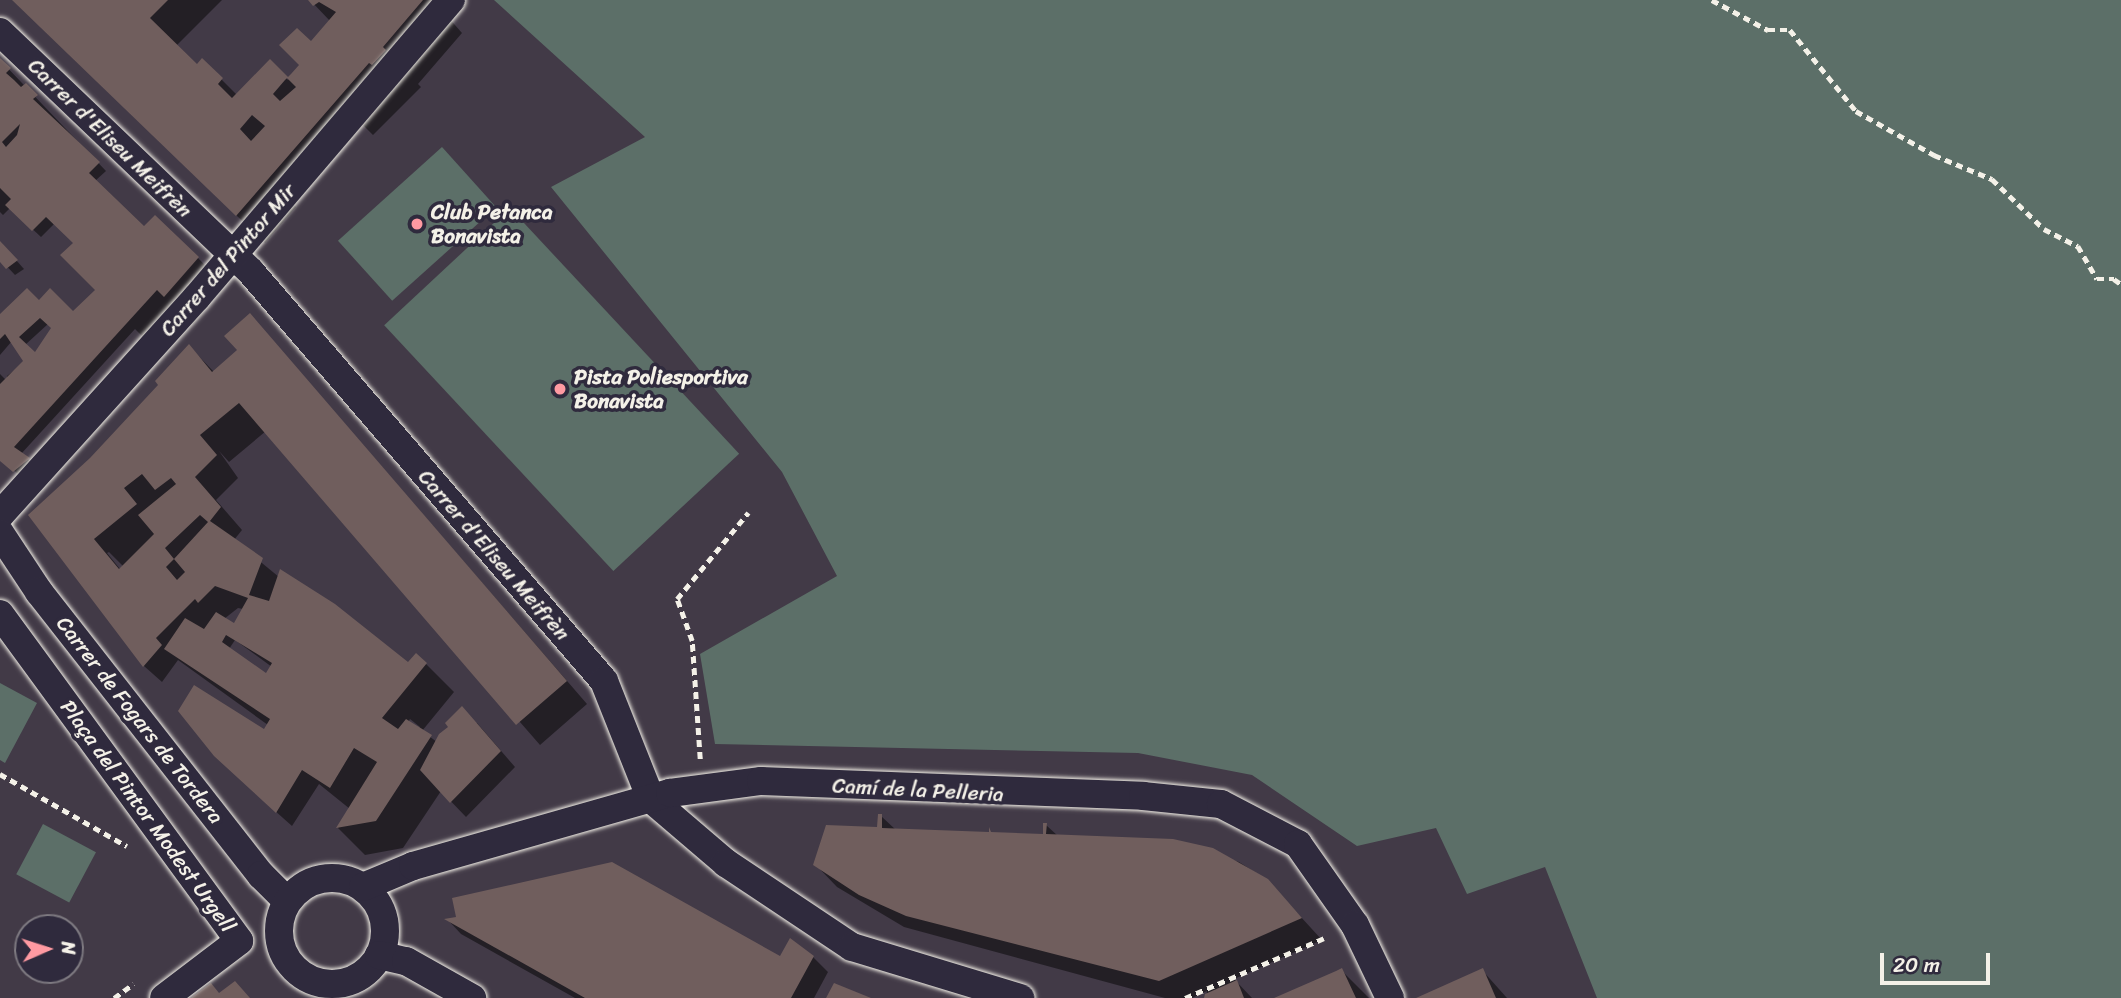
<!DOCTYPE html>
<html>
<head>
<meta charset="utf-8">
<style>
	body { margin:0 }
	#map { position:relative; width:2121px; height:998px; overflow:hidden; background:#423a47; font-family:Sriracha,sans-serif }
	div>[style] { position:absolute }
	.green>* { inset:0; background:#5c6f68; transform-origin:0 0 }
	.shadow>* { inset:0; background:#0007 }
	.building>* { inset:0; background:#705e5d }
	.path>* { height:4.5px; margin-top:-2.25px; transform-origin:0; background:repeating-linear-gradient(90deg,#f4f1e8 0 7px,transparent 0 12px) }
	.roads { filter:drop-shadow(0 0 2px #f4f1e8) drop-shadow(0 0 2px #f4f1e8) }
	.street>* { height:28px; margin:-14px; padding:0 14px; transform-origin:14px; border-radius:14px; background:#2f2a3d }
	.street>.ring { margin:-14px; padding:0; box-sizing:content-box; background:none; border:28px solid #2f2a3d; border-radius:50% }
	.dots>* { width:19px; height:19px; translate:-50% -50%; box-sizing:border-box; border:4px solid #2f2a3d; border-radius:50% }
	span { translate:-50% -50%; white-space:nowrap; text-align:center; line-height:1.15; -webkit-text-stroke:7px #2f2a3d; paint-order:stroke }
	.street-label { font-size:21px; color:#f4f1e8 }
	.poi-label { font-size:21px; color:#f4f1e8; font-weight:700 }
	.left { translate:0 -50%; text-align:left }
	.north { position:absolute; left:14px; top:914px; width:70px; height:70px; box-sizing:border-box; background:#2f2a3d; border:2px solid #7e7a81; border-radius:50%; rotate:87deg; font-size:19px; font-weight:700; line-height:28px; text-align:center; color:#f4f1e8 }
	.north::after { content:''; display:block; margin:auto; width:24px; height:32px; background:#ff9aa2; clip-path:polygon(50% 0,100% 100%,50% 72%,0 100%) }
	.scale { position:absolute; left:1880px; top:953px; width:110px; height:32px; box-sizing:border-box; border:4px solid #f4f1e8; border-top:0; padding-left:9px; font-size:21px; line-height:24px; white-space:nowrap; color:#f4f1e8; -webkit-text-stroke:5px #2f2a3d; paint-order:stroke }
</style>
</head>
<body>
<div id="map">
	<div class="green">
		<div style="clip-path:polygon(494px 0,2121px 0,2121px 998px,1597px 998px,1545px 867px,1467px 894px,1436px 828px,1357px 846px,1252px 775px,1138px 753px,715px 744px,700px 654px,837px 576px,782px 472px,551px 187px,645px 137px)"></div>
		<div style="left:442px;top:147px;width:81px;height:140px;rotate:48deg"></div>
		<div style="left:510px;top:208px;width:336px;height:172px;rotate:47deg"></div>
		<div style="clip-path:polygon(0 683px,37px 703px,5px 763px,0 760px)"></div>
		<div style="left:43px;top:824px;width:60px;height:57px;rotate:28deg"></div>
	</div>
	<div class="shadow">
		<div style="clip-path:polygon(13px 0,222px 0,176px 46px,197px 66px,202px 60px,237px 95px,270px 62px,288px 80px,299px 67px,330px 21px,310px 0,433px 0,462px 33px,418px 84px,421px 87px,373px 135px,359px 121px,284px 194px,296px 207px,265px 243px)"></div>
		<div style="clip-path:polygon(evenodd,0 60px,106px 171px,95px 181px,144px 228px,198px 258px,225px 286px,193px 324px,173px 304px,143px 337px,135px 329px,21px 454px,36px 466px,22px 478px,0 457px,0 374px,7px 381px,7px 376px,25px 362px,12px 341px,0 355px,0 316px,39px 302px,73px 314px,97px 291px,76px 243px,55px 223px,41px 237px,10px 208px,3px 215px,0 212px,0 60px,48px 324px,53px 328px,35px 355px,25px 345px,48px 324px)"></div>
		<div style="clip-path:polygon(0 242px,24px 269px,15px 275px,0 259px)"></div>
		<div style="clip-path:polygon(evenodd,250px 315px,587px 704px,540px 745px,266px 431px,229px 462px,219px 451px,238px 478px,216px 500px,242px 530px,234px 540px,279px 577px,408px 664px,426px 664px,454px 692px,422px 731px,437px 742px,477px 723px,515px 767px,466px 817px,441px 791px,403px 848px,365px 855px,338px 828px,350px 809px,319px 784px,292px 826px,256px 794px,268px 725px,178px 660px,162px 682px,144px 666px,57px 495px,158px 388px,189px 346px,214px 372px,240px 351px,250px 315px,109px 552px,123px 566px,120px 569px,107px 553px,109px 552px,250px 315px,238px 608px,243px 609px,234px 625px,224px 619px,238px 608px,250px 315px,235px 640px,272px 667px,266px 675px,229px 649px,235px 640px,250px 315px,410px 719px,420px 727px,418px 729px,408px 722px,410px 719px)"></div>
		<div style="clip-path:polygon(881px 816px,896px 830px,1044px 836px,1046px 825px,1058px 836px,1173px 841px,1239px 862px,1267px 880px,1322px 940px,1234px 979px,1252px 998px,1206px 998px,1207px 991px,1192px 998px,1165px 998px,904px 927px,837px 887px,815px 864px,879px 829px)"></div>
		<div style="clip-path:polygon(448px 920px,781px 958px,813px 957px,828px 972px,814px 998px,575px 998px,461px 934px)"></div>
		<div style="clip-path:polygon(1482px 970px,1507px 998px,1420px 998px)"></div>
		<div style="clip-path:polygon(1342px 971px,1369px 998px,1279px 998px)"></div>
	</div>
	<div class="building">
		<div style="clip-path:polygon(evenodd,12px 0,168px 0,150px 18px,197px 64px,202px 58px,223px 78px,218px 84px,232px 98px,270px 59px,288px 77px,285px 80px,273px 94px,280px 101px,296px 87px,287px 78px,291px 74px,299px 65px,279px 45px,297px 28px,311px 41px,336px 12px,319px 2px,313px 6px,308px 0,423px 0,383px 47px,386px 50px,372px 65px,369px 63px,236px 216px,12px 0,252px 115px,265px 126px,251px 141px,240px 129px,252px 115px)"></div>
		<div style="clip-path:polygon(evenodd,0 58px,11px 68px,6px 73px,14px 80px,21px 87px,26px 83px,38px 95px,33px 99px,100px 162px,89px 173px,144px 226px,155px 215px,199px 257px,164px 297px,157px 290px,14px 447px,30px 458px,13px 472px,0 461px,0 384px,23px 361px,5px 334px,0 339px,0 314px,27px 288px,39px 300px,50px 288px,73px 311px,95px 290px,60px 255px,73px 243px,46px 217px,32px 231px,5px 205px,11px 199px,0 188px,0 58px,20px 124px,17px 135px,6px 147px,2px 142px,20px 124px,0 58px,40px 318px,51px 328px,35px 352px,19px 337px,40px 318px)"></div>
		<div style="clip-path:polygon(0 241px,18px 260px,6px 269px,0 262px)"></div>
		<div style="clip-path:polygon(evenodd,250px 313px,567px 681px,516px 725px,239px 403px,200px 435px,217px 455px,195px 477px,221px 507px,210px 521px,263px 558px,249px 595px,269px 601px,280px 569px,335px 604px,408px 662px,416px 653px,427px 663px,382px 718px,398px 729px,406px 719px,432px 735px,376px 821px,336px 828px,377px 762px,354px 748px,330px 788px,302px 770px,276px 813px,214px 756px,178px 711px,194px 685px,264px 729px,270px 719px,164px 649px,185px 618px,204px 629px,216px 612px,234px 623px,248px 598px,215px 586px,198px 603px,195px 599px,156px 638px,162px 645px,143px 667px,28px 515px,90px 458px,158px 385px,155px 381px,189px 344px,212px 372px,237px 350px,224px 336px,250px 313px,142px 474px,155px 490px,171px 478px,176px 484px,138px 515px,154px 534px,119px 569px,94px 539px,137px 504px,124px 488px,142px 474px,250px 313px,200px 515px,208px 522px,174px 559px,185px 572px,177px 580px,166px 567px,174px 559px,165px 548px,200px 515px,250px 313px,226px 635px,272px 663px,266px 673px,222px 642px,226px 635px)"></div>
		<div style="clip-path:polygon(462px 706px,501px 751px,450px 803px,420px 770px,439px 734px,448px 727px,445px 723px)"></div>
		<div style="clip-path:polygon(878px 814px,882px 814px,882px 828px,989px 832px,989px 827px,991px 832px,1043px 834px,1043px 823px,1047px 823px,1046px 834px,1173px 839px,1213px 848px,1268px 879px,1302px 918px,1159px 981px,906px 916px,859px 895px,813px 865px,826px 825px,877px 827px)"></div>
		<div style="clip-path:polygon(612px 862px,780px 956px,790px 938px,814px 956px,791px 998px,585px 998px,444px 919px,456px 917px,452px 898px)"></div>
		<div style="clip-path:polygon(1342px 968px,1356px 998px,1274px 998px,1336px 971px)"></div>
		<div style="clip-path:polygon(1483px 968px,1496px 998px,1416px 998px)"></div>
		<div style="clip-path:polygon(1237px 980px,1244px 998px,1204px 998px,1205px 994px)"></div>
		<div style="clip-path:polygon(235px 981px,250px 998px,191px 998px,211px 983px,219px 993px)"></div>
		<div style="clip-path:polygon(834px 983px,871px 998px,826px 998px)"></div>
	</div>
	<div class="path">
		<div style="left:1712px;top:0;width:64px;rotate:28.2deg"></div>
		<div style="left:1768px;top:30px;width:22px"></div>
		<div style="left:1790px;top:30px;width:104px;rotate:50.8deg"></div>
		<div style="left:1856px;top:111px;width:90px;rotate:29.4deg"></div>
		<div style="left:1934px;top:155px;width:63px;rotate:22.5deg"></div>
		<div style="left:1992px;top:179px;width:72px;rotate:43.9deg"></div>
		<div style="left:2044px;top:229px;width:38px;rotate:27deg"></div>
		<div style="left:2078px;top:246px;width:38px;rotate:60deg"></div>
		<div style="left:2097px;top:279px;width:17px"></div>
		<div style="left:2114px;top:279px;width:9px;rotate:36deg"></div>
		<div style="left:700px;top:759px;width:118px;rotate:-93.9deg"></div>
		<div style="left:692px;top:641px;width:45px;rotate:-109.7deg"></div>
		<div style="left:677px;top:599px;width:112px;rotate:-50.5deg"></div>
		<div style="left:0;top:774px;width:146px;rotate:29.6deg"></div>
		<div style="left:114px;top:998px;width:24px;rotate:-36deg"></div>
		<div style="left:1185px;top:998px;width:151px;rotate:-23.3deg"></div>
	</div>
	<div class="roads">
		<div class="street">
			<div style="left:0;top:32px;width:347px;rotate:43.7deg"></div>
			<div style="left:251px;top:272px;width:540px;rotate:49.2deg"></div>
			<div style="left:604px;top:681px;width:127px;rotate:68.3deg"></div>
			<div style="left:651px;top:799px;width:99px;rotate:40.5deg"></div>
			<div style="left:726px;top:863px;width:151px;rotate:33.7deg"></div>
			<div style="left:852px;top:947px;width:176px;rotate:16.9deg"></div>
			<div style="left:0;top:515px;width:294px;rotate:-47.9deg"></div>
			<div style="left:197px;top:297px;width:391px;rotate:-49.5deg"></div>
			<div style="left:0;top:533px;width:71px;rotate:56.5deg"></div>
			<div style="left:39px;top:592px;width:360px;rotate:51.9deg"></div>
			<div style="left:261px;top:875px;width:37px;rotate:45deg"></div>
			<div style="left:0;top:614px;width:405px;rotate:53.8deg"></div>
			<div style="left:239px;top:941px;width:94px;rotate:142.8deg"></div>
			<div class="ring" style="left:279px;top:878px;width:78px;height:78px"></div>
			<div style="left:363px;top:887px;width:54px;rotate:-22.8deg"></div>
			<div style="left:413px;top:866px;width:267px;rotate:-15.9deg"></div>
			<div style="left:670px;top:793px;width:92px;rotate:-7.5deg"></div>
			<div style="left:761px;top:781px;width:382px;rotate:2.2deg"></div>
			<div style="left:1143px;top:796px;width:78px;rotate:5.9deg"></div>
			<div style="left:1221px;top:804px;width:87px;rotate:27.5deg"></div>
			<div style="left:1298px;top:844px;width:99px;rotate:54.9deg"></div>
			<div style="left:1355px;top:925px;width:81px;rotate:64.4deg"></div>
			<div style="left:379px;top:955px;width:28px;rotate:13deg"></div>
			<div style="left:406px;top:961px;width:76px;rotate:29.3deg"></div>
		</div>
	</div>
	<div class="dots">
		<div style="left:417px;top:224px;background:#ff9aa2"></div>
		<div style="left:560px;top:389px;background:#ff9aa2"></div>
	</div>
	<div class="street-label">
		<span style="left:110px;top:138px;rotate:44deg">Carrer d'Eliseu Meifrèn</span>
		<span style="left:228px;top:260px;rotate:-49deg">Carrer del Pintor Mir</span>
		<span style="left:494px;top:555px;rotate:49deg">Carrer d'Eliseu Meifrèn</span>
		<span style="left:140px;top:720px;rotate:52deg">Carrer de Fogars de Tordera</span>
		<span style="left:918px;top:790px;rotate:3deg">Camí de la Pelleria</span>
		<span style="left:148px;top:816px;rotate:54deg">Plaça del Pintor Modest Urgell</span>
	</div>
	<div class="poi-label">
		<span class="left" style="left:431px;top:224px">Club Petanca<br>Bonavista</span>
		<span class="left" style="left:574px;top:389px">Pista Poliesportiva<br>Bonavista</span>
	</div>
	<div class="north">N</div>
	<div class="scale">20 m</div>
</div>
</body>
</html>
